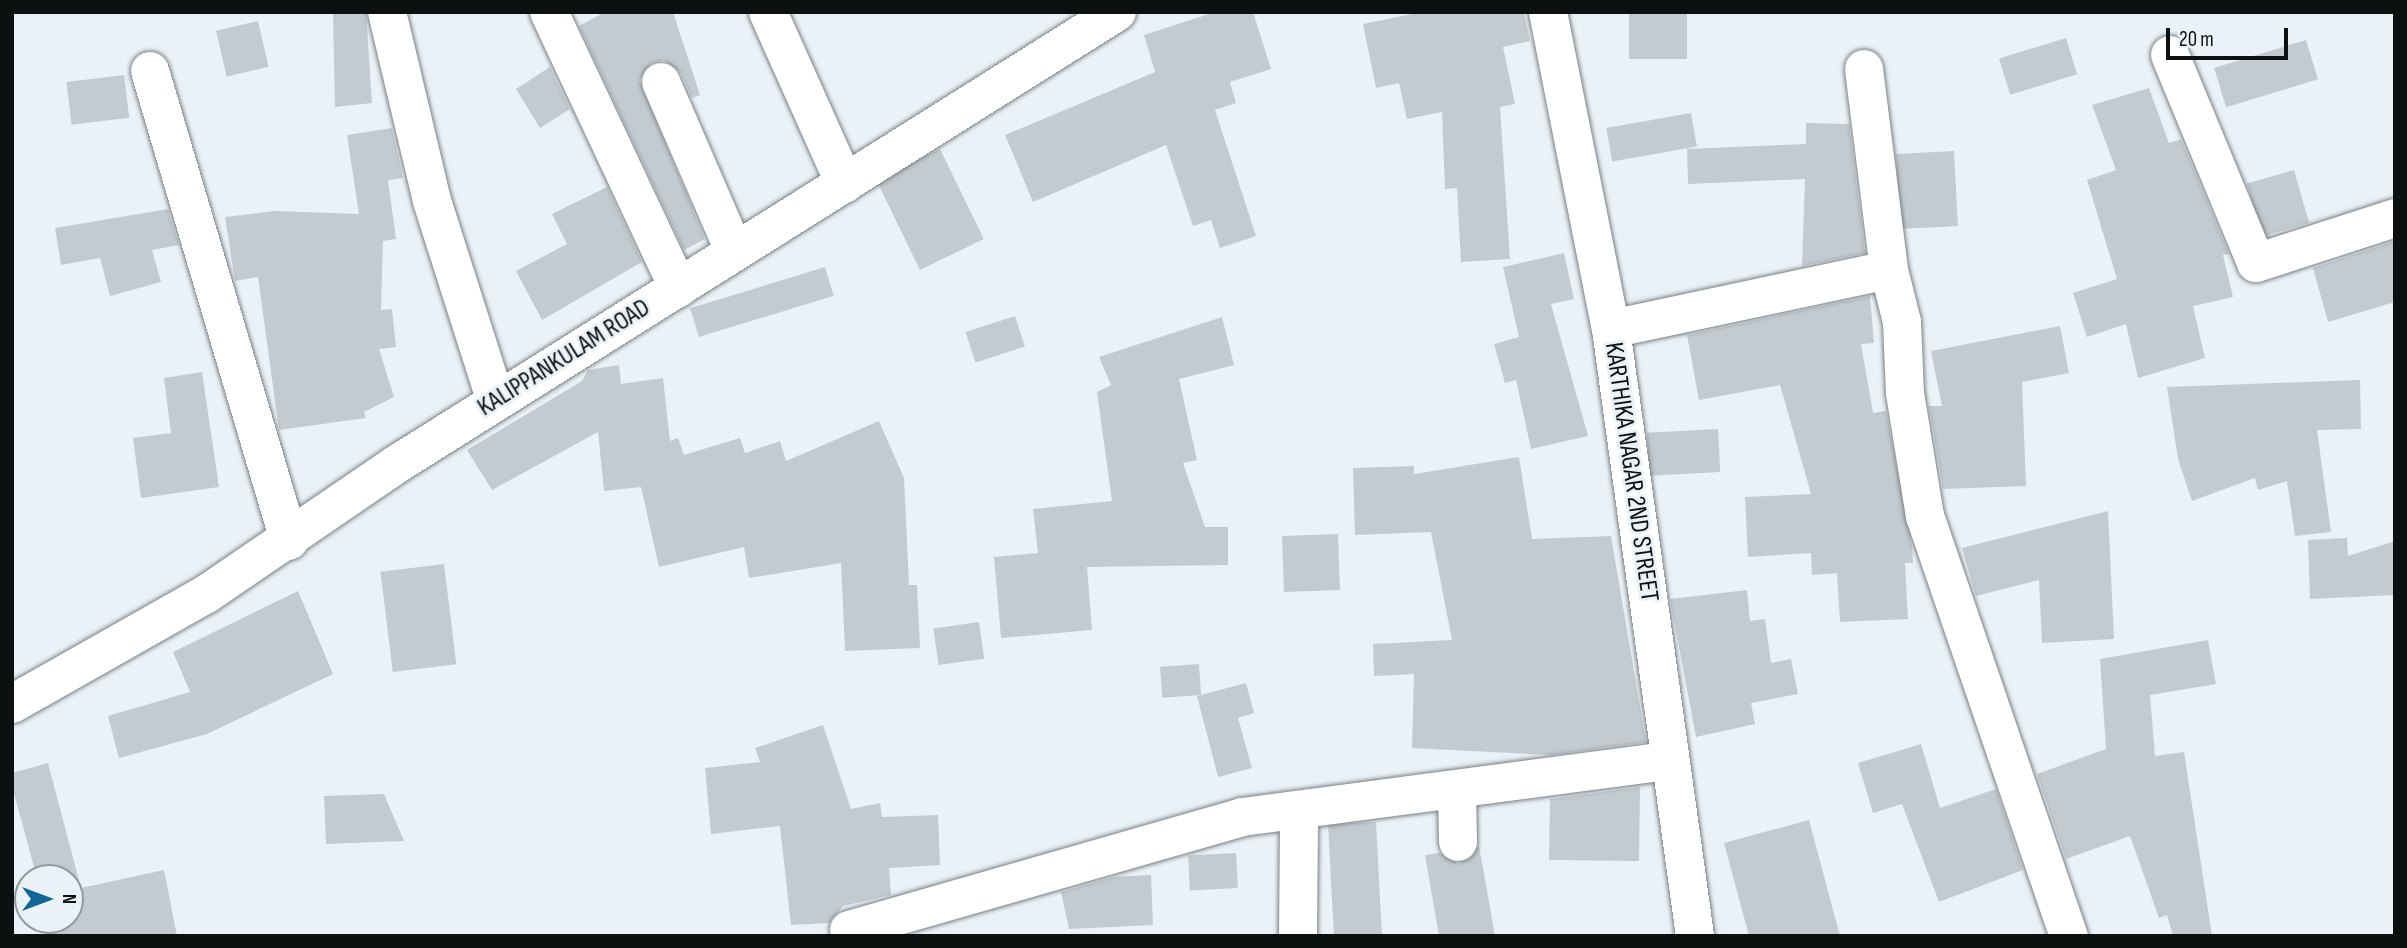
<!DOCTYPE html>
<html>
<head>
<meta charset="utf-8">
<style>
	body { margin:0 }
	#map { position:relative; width:2407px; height:948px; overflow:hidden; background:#ebf2f7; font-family:"Sofia Sans Condensed",sans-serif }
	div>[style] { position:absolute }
	.building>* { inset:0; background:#c4cbd0; transform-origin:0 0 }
	.roads { filter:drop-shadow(0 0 2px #7a8085) drop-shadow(0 0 2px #7a8085) }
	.minor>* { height:38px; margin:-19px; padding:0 19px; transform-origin:19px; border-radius:19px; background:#fff }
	span { translate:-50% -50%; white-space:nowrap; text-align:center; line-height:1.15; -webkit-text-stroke:6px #ebf2f7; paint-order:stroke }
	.street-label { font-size:26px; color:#0d1011 }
	.frame { position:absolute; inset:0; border:14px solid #0d1011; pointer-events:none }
	.north { position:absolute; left:14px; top:864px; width:70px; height:70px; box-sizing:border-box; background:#ebf2f7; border:2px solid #92989b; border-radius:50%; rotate:90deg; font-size:19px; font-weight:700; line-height:28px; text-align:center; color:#0d1011 }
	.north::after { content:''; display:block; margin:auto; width:24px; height:32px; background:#126597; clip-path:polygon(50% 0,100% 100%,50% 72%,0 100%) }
	.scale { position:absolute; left:2166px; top:28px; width:122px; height:32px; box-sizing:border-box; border:4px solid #0d1011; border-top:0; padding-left:9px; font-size:21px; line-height:24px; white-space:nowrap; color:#0d1011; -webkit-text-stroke:5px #ebf2f7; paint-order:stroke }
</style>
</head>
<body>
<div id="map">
	<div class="building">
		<div style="clip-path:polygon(333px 12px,366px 12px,372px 103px,335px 107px)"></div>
		<div style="clip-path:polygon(605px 12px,673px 12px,700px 95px,692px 98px,681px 73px,664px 60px,652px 62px,639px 80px,705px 239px,684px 250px,579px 26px)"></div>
		<div style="clip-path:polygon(1215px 12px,1253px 12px,1271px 69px,1230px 82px,1236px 103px,1215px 110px,1256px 236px,1220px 248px,1211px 220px,1193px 226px,1166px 145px,1033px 202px,1005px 135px,1155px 72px,1144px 35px)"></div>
		<div style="clip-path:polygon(1422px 12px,1524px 12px,1530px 41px,1503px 47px,1515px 104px,1500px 107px,1510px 259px,1461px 262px,1457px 188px,1445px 189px,1442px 112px,1407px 119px,1399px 83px,1376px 88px,1363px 24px)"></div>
		<div style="left:1629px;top:12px;width:58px;height:47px"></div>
		<div style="left:258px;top:21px;width:47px;height:43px;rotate:77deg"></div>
		<div style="left:2066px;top:38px;width:38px;height:70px;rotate:73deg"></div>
		<div style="left:2306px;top:40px;width:41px;height:96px;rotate:73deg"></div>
		<div style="clip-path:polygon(550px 67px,570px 109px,540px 128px,516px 89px)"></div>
		<div style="left:124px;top:75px;width:43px;height:58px;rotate:83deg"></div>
		<div style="clip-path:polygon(2149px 88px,2169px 143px,2181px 139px,2229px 254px,2223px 255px,2233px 297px,2193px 306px,2205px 358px,2138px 378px,2126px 324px,2087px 337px,2073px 293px,2117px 279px,2087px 180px,2116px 170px,2092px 105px)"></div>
		<div style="left:1691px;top:113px;width:34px;height:86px;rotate:80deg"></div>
		<div style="clip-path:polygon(1806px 123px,1849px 124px,1865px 253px,1802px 266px,1805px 179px,1688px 184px,1687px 149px,1806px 144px)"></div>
		<div style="clip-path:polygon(392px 128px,403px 178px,388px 180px,396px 239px,383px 241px,381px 310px,392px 309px,396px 347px,379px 349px,394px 397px,364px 412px,366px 418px,279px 430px,258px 277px,235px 281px,225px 217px,274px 211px,359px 214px,347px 135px)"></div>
		<div style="left:940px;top:149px;width:100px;height:71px;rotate:64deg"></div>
		<div style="left:1954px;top:151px;width:75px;height:58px;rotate:87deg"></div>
		<div style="left:2294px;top:170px;width:55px;height:49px;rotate:74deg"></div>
		<div style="clip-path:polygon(607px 187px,642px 262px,542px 320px,516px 271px,567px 244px,552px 214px)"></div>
		<div style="clip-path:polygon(168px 209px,179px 245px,152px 250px,161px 282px,110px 296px,100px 258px,61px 265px,55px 228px)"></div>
		<div style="clip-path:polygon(2395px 241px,2395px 302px,2328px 322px,2313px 268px)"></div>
		<div style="clip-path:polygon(1564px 253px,1574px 299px,1551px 304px,1588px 436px,1531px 449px,1516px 380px,1505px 383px,1494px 344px,1519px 337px,1503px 267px)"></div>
		<div style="left:825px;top:267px;width:30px;height:141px;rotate:73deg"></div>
		<div style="clip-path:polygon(1870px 296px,1874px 343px,1861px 344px,1873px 413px,1886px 411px,1912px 546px,1913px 563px,1905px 563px,1908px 619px,1840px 622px,1837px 573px,1812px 575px,1811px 553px,1748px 557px,1745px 497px,1811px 494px,1780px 385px,1699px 400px,1687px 335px)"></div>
		<div style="left:1015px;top:316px;width:32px;height:52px;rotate:72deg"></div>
		<div style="clip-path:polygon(1222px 317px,1234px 365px,1179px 379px,1197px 460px,1183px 463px,1205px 527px,1228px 527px,1228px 565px,1087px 567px,1092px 630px,1001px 638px,994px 557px,1038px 553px,1033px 509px,1112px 501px,1097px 392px,1111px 385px,1099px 357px)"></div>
		<div style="clip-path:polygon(2060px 326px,2069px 373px,2022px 382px,2026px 486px,1943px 489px,1929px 406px,1942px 406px,1931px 351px)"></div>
		<div style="clip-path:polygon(619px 365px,621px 384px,663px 378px,670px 441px,678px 438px,684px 455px,740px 438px,745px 453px,780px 441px,786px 461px,879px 421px,904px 478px,909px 585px,917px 585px,920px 648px,845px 651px,841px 563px,749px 578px,744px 547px,659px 567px,641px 487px,604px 491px,598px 432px,492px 490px,467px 450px,582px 381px,588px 370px)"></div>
		<div style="clip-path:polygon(202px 372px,219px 487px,141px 498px,133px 438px,171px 433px,164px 378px)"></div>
		<div style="clip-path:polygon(2360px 380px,2361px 429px,2317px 430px,2331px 532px,2295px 536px,2287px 481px,2258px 490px,2255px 478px,2192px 501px,2178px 459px,2167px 387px)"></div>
		<div style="left:1718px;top:429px;width:43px;height:71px;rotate:87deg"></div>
		<div style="clip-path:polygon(1519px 457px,1532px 539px,1611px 536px,1646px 742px,1551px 755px,1412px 748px,1414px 674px,1374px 676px,1373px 644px,1452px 640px,1431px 532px,1355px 535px,1353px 468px,1414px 466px,1414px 474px)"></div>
		<div style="clip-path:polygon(2108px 511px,2114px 639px,2042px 643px,2039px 580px,1976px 596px,1962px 548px)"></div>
		<div style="left:1338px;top:534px;width:56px;height:56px;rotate:88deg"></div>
		<div style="clip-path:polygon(2347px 538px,2348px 556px,2395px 541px,2395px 595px,2310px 599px,2308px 540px)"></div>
		<div style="left:444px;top:564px;width:101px;height:64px;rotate:83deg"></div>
		<div style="clip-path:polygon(1747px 590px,1750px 621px,1765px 619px,1771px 663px,1791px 659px,1798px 694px,1751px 703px,1755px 724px,1696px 737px,1670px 599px)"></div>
		<div style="clip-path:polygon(298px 591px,333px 674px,207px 734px,119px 758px,108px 716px,190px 692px,173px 652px)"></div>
		<div style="left:979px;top:622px;width:37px;height:46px;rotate:82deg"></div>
		<div style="clip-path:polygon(2208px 640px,2216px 684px,2150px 695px,2155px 756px,2184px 752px,2212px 936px,2173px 936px,2167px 915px,2159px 918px,2130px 836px,2066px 859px,2037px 774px,2106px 749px,2100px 659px)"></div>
		<div style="left:1199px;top:664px;width:31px;height:39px;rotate:86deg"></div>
		<div style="clip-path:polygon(1246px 683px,1254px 713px,1238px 718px,1252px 768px,1218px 777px,1197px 696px)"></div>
		<div style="clip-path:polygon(823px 725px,851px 809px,880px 803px,882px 817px,938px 815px,940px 865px,889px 868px,891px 895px,843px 906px,829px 923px,791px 925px,780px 826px,711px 834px,705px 768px,760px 762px,755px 748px)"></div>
		<div style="clip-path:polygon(1921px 744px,1940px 808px,1996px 789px,2023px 870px,1939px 902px,1902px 804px,1873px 813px,1858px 763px)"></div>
		<div style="clip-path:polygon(48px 763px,81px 888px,164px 870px,177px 936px,52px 936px,48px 920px,70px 920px,70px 878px,37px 878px,12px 786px,12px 773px)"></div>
		<div style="clip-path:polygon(1640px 787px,1639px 861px,1549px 860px,1550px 799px)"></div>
		<div style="clip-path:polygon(384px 794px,404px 841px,326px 844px,324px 796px)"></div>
		<div style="clip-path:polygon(1809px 820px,1840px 936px,1749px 936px,1724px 843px)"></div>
		<div style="left:1376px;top:822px;width:114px;height:48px;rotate:87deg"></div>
		<div style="clip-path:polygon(1479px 846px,1495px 936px,1439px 936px,1425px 855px,1439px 853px,1459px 864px)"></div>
		<div style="left:1236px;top:853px;width:35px;height:48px;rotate:87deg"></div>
		<div style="clip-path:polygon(1151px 875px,1153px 925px,1069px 929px,1061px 892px,1113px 877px)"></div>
	</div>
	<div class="roads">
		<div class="minor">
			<div style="left:387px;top:12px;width:194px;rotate:76.6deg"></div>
			<div style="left:432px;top:201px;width:210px;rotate:72.3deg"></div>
			<div style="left:549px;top:12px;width:305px;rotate:64.9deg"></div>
			<div style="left:768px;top:12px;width:188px;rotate:65.9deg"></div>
			<div style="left:1548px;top:12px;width:323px;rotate:78.8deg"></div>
			<div style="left:1611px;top:329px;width:613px;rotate:82.12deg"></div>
			<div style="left:2170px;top:55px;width:225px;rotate:67.5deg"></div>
			<div style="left:2256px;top:263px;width:146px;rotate:-17.9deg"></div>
			<div style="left:1864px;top:69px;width:203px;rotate:82.9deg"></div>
			<div style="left:150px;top:71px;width:490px;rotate:73.5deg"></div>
			<div style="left:661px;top:82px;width:184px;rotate:66.6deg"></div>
			<div style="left:1611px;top:329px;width:284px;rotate:-12deg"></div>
			<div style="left:1889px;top:270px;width:54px;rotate:76deg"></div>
			<div style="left:1902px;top:322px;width:71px;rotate:87.6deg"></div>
			<div style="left:1905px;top:393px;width:125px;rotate:80.8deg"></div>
			<div style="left:1925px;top:516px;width:444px;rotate:71.1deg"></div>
			<div style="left:12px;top:704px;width:222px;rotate:-29.5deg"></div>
			<div style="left:205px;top:595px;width:232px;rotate:-34.3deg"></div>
			<div style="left:397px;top:464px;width:850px;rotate:-32.12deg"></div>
			<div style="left:1457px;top:790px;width:52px;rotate:88.9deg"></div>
			<div style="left:849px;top:930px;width:409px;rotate:-16deg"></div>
			<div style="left:1242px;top:817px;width:432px;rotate:-7.5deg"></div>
			<div style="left:1298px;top:936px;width:126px;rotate:-89.5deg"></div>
		</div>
	</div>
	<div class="street-label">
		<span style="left:564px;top:358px;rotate:-32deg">KALIPPANKULAM ROAD</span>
		<span style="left:1631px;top:472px;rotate:82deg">KARTHIKA NAGAR 2ND STREET</span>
	</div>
	<div class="frame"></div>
	<div class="north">N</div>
	<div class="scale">20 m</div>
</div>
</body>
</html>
